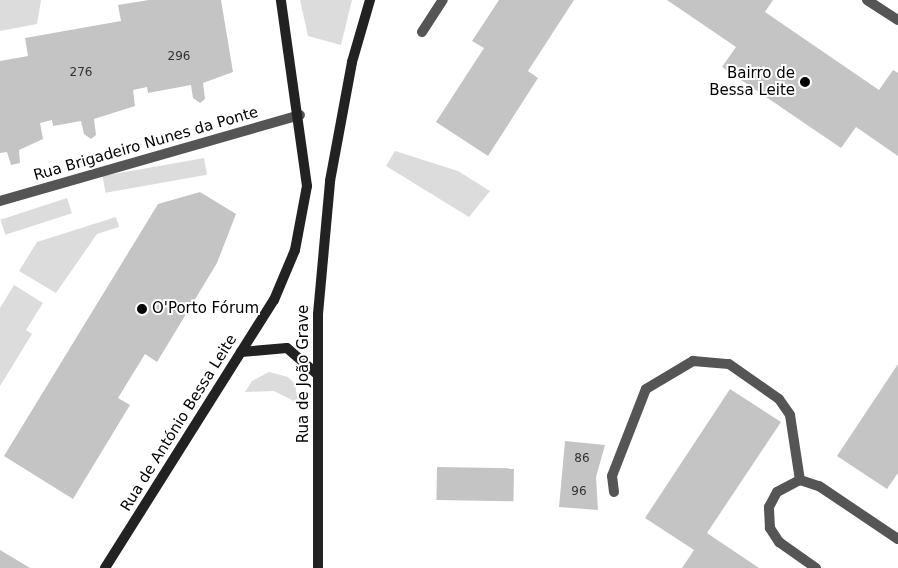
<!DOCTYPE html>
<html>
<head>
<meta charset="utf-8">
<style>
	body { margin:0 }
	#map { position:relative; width:898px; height:568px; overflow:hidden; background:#fff; font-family:"DejaVu Sans",sans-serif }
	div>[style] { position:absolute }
	.green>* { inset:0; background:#dcdcdc; transform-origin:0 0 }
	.building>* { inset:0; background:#c4c4c4; transform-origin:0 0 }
	.lane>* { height:10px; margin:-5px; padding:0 5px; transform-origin:5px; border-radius:5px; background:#555 }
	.street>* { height:10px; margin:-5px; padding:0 5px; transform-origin:5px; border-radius:5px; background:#555 }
	.secondary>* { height:10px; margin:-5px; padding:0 5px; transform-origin:5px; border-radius:5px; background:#222 }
	.dots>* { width:14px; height:14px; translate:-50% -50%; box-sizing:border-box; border:2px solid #fff; border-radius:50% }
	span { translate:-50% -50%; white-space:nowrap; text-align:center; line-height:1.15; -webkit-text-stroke:4px #fff; paint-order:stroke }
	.number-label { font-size:12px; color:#313131 }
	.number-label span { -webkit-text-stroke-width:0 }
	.poi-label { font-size:15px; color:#000 }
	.right { translate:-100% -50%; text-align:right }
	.left { translate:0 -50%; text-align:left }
	.street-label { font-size:15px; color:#000 }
</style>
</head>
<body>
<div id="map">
	<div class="green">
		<div style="clip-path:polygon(0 0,41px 0,37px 24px,0 31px)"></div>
		<div style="clip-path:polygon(300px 0,352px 0,341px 45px,308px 36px)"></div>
		<div style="clip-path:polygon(395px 151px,458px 171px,490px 191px,469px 217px,386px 166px)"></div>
		<div style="left:204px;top:158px;width:17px;height:103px;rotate:80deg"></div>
		<div style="left:67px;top:198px;width:16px;height:70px;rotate:72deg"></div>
		<div style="clip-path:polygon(116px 217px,119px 227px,97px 234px,56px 293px,19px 271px,37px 242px)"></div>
		<div style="clip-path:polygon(14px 285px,43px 303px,26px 330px,32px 334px,0 386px,0 308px)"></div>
		<div style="clip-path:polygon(269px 372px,288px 377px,295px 384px,298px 403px,274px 391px,245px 392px,252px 381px)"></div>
	</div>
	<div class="building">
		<div style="clip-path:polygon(149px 0,221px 0,233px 72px,203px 83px,205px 99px,200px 103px,193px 98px,191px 85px,148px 93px,147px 87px,133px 90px,135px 106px,94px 119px,96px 135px,91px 139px,84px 134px,81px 121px,53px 126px,52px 120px,40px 123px,43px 139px,19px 150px,20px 163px,11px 165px,7px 152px,0 153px,0 61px,28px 56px,25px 38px,121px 21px,118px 5px)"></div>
		<div style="clip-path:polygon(499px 0,574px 0,528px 71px,538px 78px,488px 156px,436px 122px,484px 48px,472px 41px)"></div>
		<div style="clip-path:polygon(667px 0,773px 0,765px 12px,879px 90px,893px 70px,898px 73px,898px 156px,856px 127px,841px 148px,722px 67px,736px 47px)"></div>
		<div style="clip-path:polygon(200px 192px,236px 214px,217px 263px,157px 362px,145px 354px,118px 398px,130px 405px,73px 499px,4px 456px,158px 204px)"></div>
		<div style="clip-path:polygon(898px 364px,898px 473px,887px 489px,837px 456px)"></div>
		<div style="clip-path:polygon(730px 389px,781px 422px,707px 533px,759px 568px,682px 568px,694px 550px,645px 518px)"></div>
		<div style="clip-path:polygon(565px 441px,605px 445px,596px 477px,598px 510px,559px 507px)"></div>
		<div style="left:437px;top:467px;width:77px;height:33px;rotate:1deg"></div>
		<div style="clip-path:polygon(0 550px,30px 568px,0 568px)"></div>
	</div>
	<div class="lane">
		<div style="left:422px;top:32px;width:38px;rotate:-57deg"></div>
		<div style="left:614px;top:492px;width:16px;rotate:-97deg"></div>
		<div style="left:612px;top:476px;width:93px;rotate:-68.7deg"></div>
		<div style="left:646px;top:389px;width:55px;rotate:-30.8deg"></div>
		<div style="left:693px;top:361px;width:36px;rotate:5deg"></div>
		<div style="left:729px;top:364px;width:61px;rotate:35deg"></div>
		<div style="left:779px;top:399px;width:19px;rotate:55deg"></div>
		<div style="left:790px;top:415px;width:66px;rotate:81.3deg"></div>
		<div style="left:816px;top:568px;width:45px;rotate:-144.9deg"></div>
		<div style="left:779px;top:542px;width:17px;rotate:-123deg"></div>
		<div style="left:770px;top:528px;width:21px;rotate:-93deg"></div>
		<div style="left:769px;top:507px;width:17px;rotate:-62deg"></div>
		<div style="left:777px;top:492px;width:26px;rotate:-28deg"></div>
		<div style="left:800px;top:480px;width:20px;rotate:18deg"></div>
		<div style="left:819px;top:486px;width:95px;rotate:33.9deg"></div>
	</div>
	<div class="street">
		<div style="left:867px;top:0;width:37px;rotate:33deg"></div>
		<div style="left:0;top:201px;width:312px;rotate:-16deg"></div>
	</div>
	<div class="secondary">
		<div style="left:241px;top:352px;width:46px;rotate:-5deg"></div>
		<div style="left:287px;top:348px;width:40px;rotate:41deg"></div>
		<div style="left:105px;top:568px;width:317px;rotate:-57.8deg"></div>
		<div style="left:274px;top:300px;width:54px;rotate:-67.2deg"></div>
		<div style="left:295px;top:250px;width:65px;rotate:-79.4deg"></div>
		<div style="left:307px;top:186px;width:188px;rotate:-98deg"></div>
		<div style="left:318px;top:568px;width:254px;rotate:-90deg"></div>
		<div style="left:318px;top:314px;width:134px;rotate:-84.8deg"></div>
		<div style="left:330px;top:181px;width:121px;rotate:-79.5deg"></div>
		<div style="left:352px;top:62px;width:65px;rotate:-73.8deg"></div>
	</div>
	<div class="dots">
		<div style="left:805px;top:82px;background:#000"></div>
		<div style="left:142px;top:309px;background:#000"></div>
	</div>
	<div class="number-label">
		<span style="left:179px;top:57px">296</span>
		<span style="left:81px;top:73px">276</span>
		<span style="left:582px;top:459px">86</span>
		<span style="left:579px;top:492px">96</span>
	</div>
	<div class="poi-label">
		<span class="right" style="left:795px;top:82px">Bairro de<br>Bessa Leite</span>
		<span class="left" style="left:152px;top:309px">O'Porto Fórum</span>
	</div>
	<div class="street-label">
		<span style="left:146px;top:144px;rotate:-16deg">Rua Brigadeiro Nunes da Ponte</span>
		<span style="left:304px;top:374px;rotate:-90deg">Rua de João Grave</span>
		<span style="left:179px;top:423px;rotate:-58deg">Rua de António Bessa Leite</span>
	</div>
</div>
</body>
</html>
